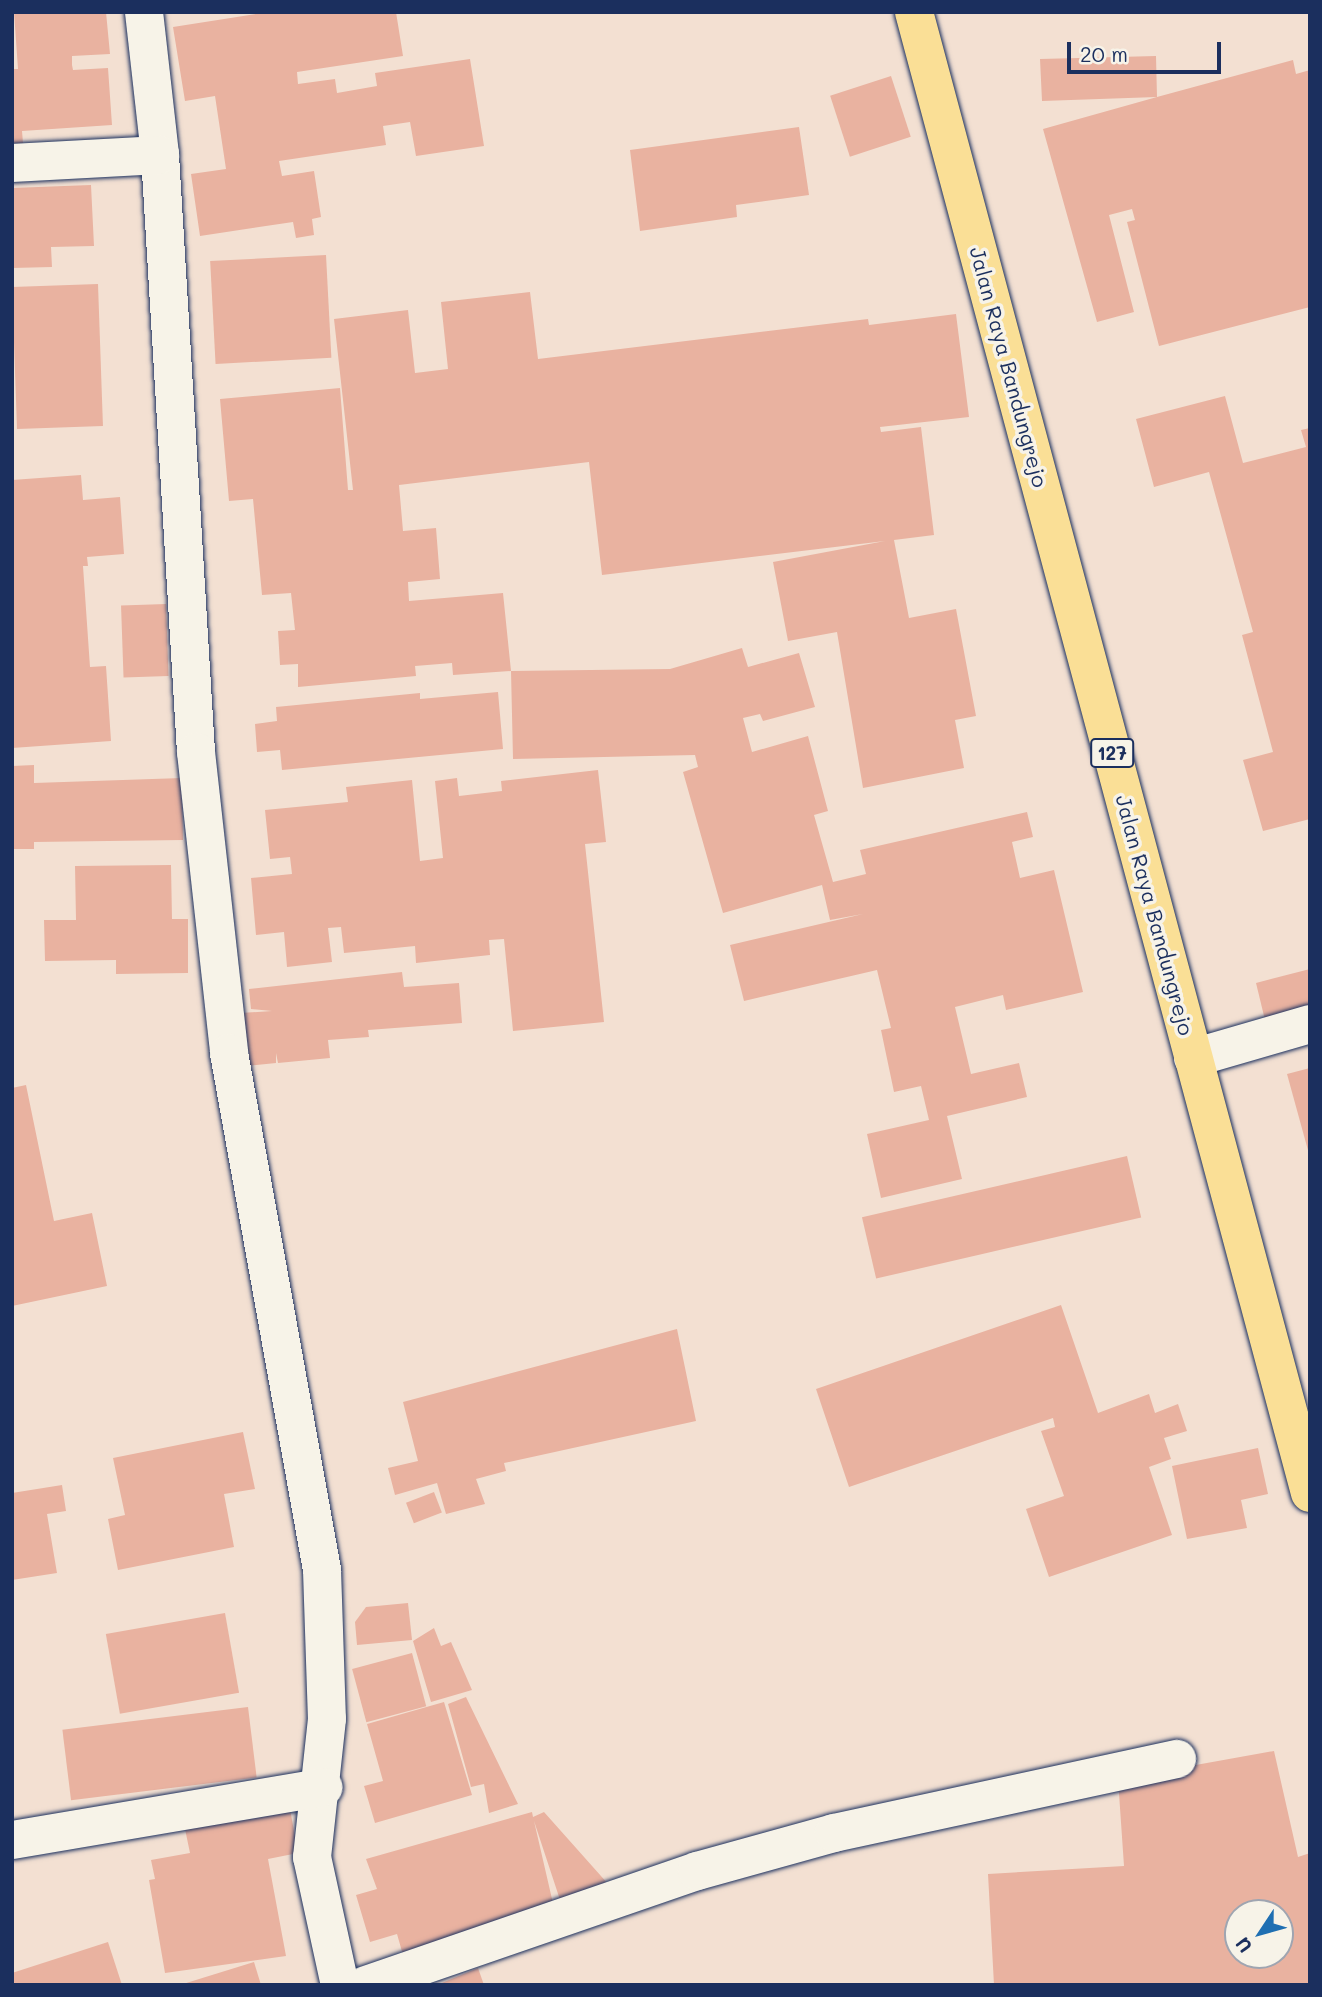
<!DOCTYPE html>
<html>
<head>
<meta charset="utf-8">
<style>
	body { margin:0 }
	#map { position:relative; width:1322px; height:1997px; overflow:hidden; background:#f3e0d2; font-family:Mali,sans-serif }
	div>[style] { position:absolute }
	.building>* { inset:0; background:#e9b2a0; transform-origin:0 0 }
	.roads { filter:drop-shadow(0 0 2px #1b2f5e) drop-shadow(0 0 2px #1b2f5e) }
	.minor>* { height:38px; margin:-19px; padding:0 19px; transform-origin:19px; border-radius:19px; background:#f7f3e8 }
	.major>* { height:38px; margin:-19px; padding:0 19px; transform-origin:19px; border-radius:19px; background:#fadf96 }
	span { translate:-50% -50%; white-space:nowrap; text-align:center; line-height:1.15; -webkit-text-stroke:7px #f7f3e8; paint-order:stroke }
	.shield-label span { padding:2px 5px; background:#f7f3e8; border:2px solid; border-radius:5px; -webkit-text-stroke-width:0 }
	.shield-label { font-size:19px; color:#1b2f5e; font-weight:700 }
	.street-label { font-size:21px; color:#1b2f5e }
	.frame { position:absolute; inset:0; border:14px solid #1b2f5e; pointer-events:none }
	.north { position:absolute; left:1224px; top:1899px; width:70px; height:70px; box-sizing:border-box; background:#f7f3e8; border:2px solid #9fa5b1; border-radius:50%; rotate:234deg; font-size:19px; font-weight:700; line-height:28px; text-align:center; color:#1b2f5e }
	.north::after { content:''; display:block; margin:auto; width:24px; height:32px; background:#1f6fb2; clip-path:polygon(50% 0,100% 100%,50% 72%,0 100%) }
	.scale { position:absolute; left:1067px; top:42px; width:154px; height:32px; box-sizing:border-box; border:4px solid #1b2f5e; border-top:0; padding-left:9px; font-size:21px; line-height:24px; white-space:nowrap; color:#1b2f5e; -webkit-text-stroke:5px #f7f3e8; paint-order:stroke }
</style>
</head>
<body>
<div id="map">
	<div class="building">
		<div style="clip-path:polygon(14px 12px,106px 12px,110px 54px,72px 56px,72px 65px,73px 70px,108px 68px,112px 125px,22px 131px,23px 143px,12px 144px,12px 69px,18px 69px)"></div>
		<div style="clip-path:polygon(268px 12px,396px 12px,403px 56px,297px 72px,298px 84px,335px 79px,337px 93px,377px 86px,375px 73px,470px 59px,484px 146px,416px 156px,410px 122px,383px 126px,386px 145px,279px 161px,282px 176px,314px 171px,321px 217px,312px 219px,314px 235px,296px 238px,293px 222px,200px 236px,191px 174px,226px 169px,215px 96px,185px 101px,173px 27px)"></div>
		<div style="clip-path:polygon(1156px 56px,1157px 97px,1293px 60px,1296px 74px,1310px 70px,1310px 307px,1159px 346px,1127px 222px,1135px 220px,1132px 209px,1109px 215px,1134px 312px,1097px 322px,1043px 129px,1157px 97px,1042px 101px,1040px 59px)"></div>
		<div style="left:891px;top:76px;width:64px;height:64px;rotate:72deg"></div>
		<div style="clip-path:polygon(799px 127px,809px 195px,736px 205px,737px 217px,640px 231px,630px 150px)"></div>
		<div style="clip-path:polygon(91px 185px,94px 246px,51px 247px,52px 267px,12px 268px,12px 188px)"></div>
		<div style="left:326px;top:255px;width:103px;height:116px;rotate:87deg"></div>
		<div style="left:98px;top:284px;width:142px;height:86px;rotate:88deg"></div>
		<div style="clip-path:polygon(530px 292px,538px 359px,868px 319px,869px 325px,956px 314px,969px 417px,880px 427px,881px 432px,921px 427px,934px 535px,894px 540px,909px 618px,956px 609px,976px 716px,955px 720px,964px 768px,863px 788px,837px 632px,788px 641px,773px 562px,885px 541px,602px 575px,589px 462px,399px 485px,403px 531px,436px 528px,440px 579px,408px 582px,409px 601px,503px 593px,511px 671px,670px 669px,742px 648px,748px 667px,799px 653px,815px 707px,763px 721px,760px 714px,743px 718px,752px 752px,808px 736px,828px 811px,814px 815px,833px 882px,866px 874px,860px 850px,1027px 812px,1033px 837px,1012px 842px,1020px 878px,1054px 870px,1083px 992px,1006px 1010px,1003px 995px,955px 1007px,971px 1074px,1019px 1063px,1027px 1097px,947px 1116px,962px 1179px,881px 1198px,867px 1134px,929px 1120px,921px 1086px,894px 1092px,881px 1030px,891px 1028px,877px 970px,744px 1001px,730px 945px,863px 914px,830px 920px,822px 885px,723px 913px,683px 772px,698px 767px,695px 755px,513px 759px,511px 671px,453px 675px,452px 663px,415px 666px,416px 676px,298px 687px,298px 664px,280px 665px,278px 631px,295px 630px,291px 593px,262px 595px,253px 499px,229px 501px,220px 399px,340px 388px,348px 490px,353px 490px,334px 319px,408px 310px,415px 373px,448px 369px,441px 302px)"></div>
		<div style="clip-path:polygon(1225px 396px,1243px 463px,1306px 447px,1301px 430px,1310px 428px,1310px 819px,1263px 831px,1243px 760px,1273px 752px,1242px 635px,1253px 632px,1209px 472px,1154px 487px,1136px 419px)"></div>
		<div style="clip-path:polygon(81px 475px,83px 500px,120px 497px,124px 554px,87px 557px,88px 566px,83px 566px,90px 667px,106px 666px,111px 741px,12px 748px,12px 480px)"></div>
		<div style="left:166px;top:604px;width:72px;height:45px;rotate:88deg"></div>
		<div style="clip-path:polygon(498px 692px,503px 749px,282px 770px,280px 750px,257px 752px,255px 724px,277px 721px,276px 707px,420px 693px,420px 699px)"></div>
		<div style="clip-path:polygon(34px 765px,34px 783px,182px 778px,183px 840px,34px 842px,34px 849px,12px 849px,12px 766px)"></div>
		<div style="clip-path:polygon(598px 770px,606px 842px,585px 844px,604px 1022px,513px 1031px,504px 939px,489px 940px,490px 955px,416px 963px,415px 946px,344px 953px,341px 927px,328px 928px,332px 962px,287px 967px,284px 932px,256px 935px,251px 878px,292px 874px,290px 857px,270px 859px,265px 810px,348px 802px,346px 787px,412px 780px,420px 861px,443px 858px,435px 781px,457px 778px,459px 796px,502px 791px,501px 781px)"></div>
		<div style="clip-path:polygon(171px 865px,172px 919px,188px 919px,188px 973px,116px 974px,116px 960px,45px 961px,44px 920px,76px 920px,75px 866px)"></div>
		<div style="clip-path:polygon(1310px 969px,1310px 1009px,1265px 1020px,1256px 983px)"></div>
		<div style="clip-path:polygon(402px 972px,404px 987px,459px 983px,462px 1023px,368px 1030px,369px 1037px,328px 1040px,330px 1058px,278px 1063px,276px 1053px,276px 1063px,247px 1066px,240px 1013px,272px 1011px,251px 1009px,249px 989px)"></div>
		<div style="clip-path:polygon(1310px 1068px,1310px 1154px,1309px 1154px,1287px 1074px)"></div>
		<div style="clip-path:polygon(26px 1085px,54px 1221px,92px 1213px,107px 1286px,12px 1306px,12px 1088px)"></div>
		<div style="left:1127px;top:1156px;width:63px;height:272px;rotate:77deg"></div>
		<div style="clip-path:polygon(1061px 1305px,1098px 1413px,1149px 1394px,1155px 1413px,1178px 1404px,1187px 1431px,1164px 1438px,1171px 1459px,1149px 1467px,1172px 1535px,1049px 1577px,1026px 1509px,1064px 1496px,1041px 1431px,1055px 1427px,1053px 1418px,849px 1487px,816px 1389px)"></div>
		<div style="clip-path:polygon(677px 1329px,696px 1421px,504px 1463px,506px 1471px,476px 1479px,485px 1504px,446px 1514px,437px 1483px,395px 1495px,388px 1468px,418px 1461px,403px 1402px)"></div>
		<div style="clip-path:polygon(243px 1432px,255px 1489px,224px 1494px,234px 1547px,118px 1570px,108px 1519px,125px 1515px,113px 1458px)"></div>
		<div style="clip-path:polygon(1258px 1448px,1268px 1494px,1241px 1500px,1247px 1528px,1187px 1539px,1172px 1466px)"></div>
		<div style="clip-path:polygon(62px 1485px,66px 1511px,47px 1514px,57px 1573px,12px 1580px,12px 1493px)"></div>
		<div style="left:434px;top:1492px;width:22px;height:30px;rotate:69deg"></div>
		<div style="clip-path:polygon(408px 1603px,412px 1640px,357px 1645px,355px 1622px,366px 1607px)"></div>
		<div style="left:225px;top:1613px;width:81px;height:121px;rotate:80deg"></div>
		<div style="clip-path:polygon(434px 1628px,441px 1646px,451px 1642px,472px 1690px,431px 1702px,413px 1641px)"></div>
		<div style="left:412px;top:1653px;width:55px;height:62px;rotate:75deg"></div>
		<div style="clip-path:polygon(466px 1697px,518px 1804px,489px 1813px,484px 1784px,471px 1787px,448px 1704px)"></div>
		<div style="clip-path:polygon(444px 1702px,472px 1795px,375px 1823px,364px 1786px,383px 1781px,367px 1724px)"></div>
		<div style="left:248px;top:1707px;width:71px;height:187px;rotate:83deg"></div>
		<div style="clip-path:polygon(evenodd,1274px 1751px,1298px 1857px,1310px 1853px,1310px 1985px,994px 1985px,988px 1874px,1124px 1866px,1118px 1779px,1274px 1751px,1238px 1913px,1280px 1913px,1280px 1955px,1238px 1955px,1238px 1913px)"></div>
		<div style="clip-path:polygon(290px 1809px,298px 1853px,268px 1859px,286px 1956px,165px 1973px,149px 1880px,155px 1879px,151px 1860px,190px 1853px,185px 1829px)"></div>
		<div style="clip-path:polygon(532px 1812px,533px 1817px,544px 1812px,617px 1894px,564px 1912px,534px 1821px,555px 1912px,403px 1955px,397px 1934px,370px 1942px,356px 1895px,377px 1889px,366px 1859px)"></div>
		<div style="clip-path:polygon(108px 1942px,122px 1985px,12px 1985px,12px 1973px)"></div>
		<div style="clip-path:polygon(254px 1962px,261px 1985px,183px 1985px,183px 1984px)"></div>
		<div style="clip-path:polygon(478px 1968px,484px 1985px,437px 1985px)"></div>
	</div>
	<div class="roads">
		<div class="minor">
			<div style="left:144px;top:12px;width:144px;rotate:83.6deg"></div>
			<div style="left:160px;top:155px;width:598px;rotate:86.55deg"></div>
			<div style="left:196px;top:752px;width:303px;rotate:83.7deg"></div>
			<div style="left:229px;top:1053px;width:525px;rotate:79.8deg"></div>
			<div style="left:322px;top:1570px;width:149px;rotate:88.1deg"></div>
			<div style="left:327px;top:1719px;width:139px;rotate:96.2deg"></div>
			<div style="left:312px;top:1857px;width:131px;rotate:77.7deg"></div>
			<div style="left:12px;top:163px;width:148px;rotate:-3.1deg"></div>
			<div style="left:1193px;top:1058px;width:122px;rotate:-16.2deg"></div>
			<div style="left:12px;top:1840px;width:316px;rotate:-9.6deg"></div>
			<div style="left:366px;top:1985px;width:350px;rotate:-19deg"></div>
			<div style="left:697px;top:1871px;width:142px;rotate:-15.5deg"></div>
			<div style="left:834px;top:1833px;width:351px;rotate:-12.2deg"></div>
		</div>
		<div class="major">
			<div style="left:914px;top:12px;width:1533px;rotate:75.03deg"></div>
		</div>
	</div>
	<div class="shield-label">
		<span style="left:1112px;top:753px">127</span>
	</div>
	<div class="street-label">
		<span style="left:1009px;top:367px;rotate:75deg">Jalan Raya Bandungrejo</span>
		<span style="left:1155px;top:915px;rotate:75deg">Jalan Raya Bandungrejo</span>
	</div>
	<div class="frame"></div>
	<div class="north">U</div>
	<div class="scale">20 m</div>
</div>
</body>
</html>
